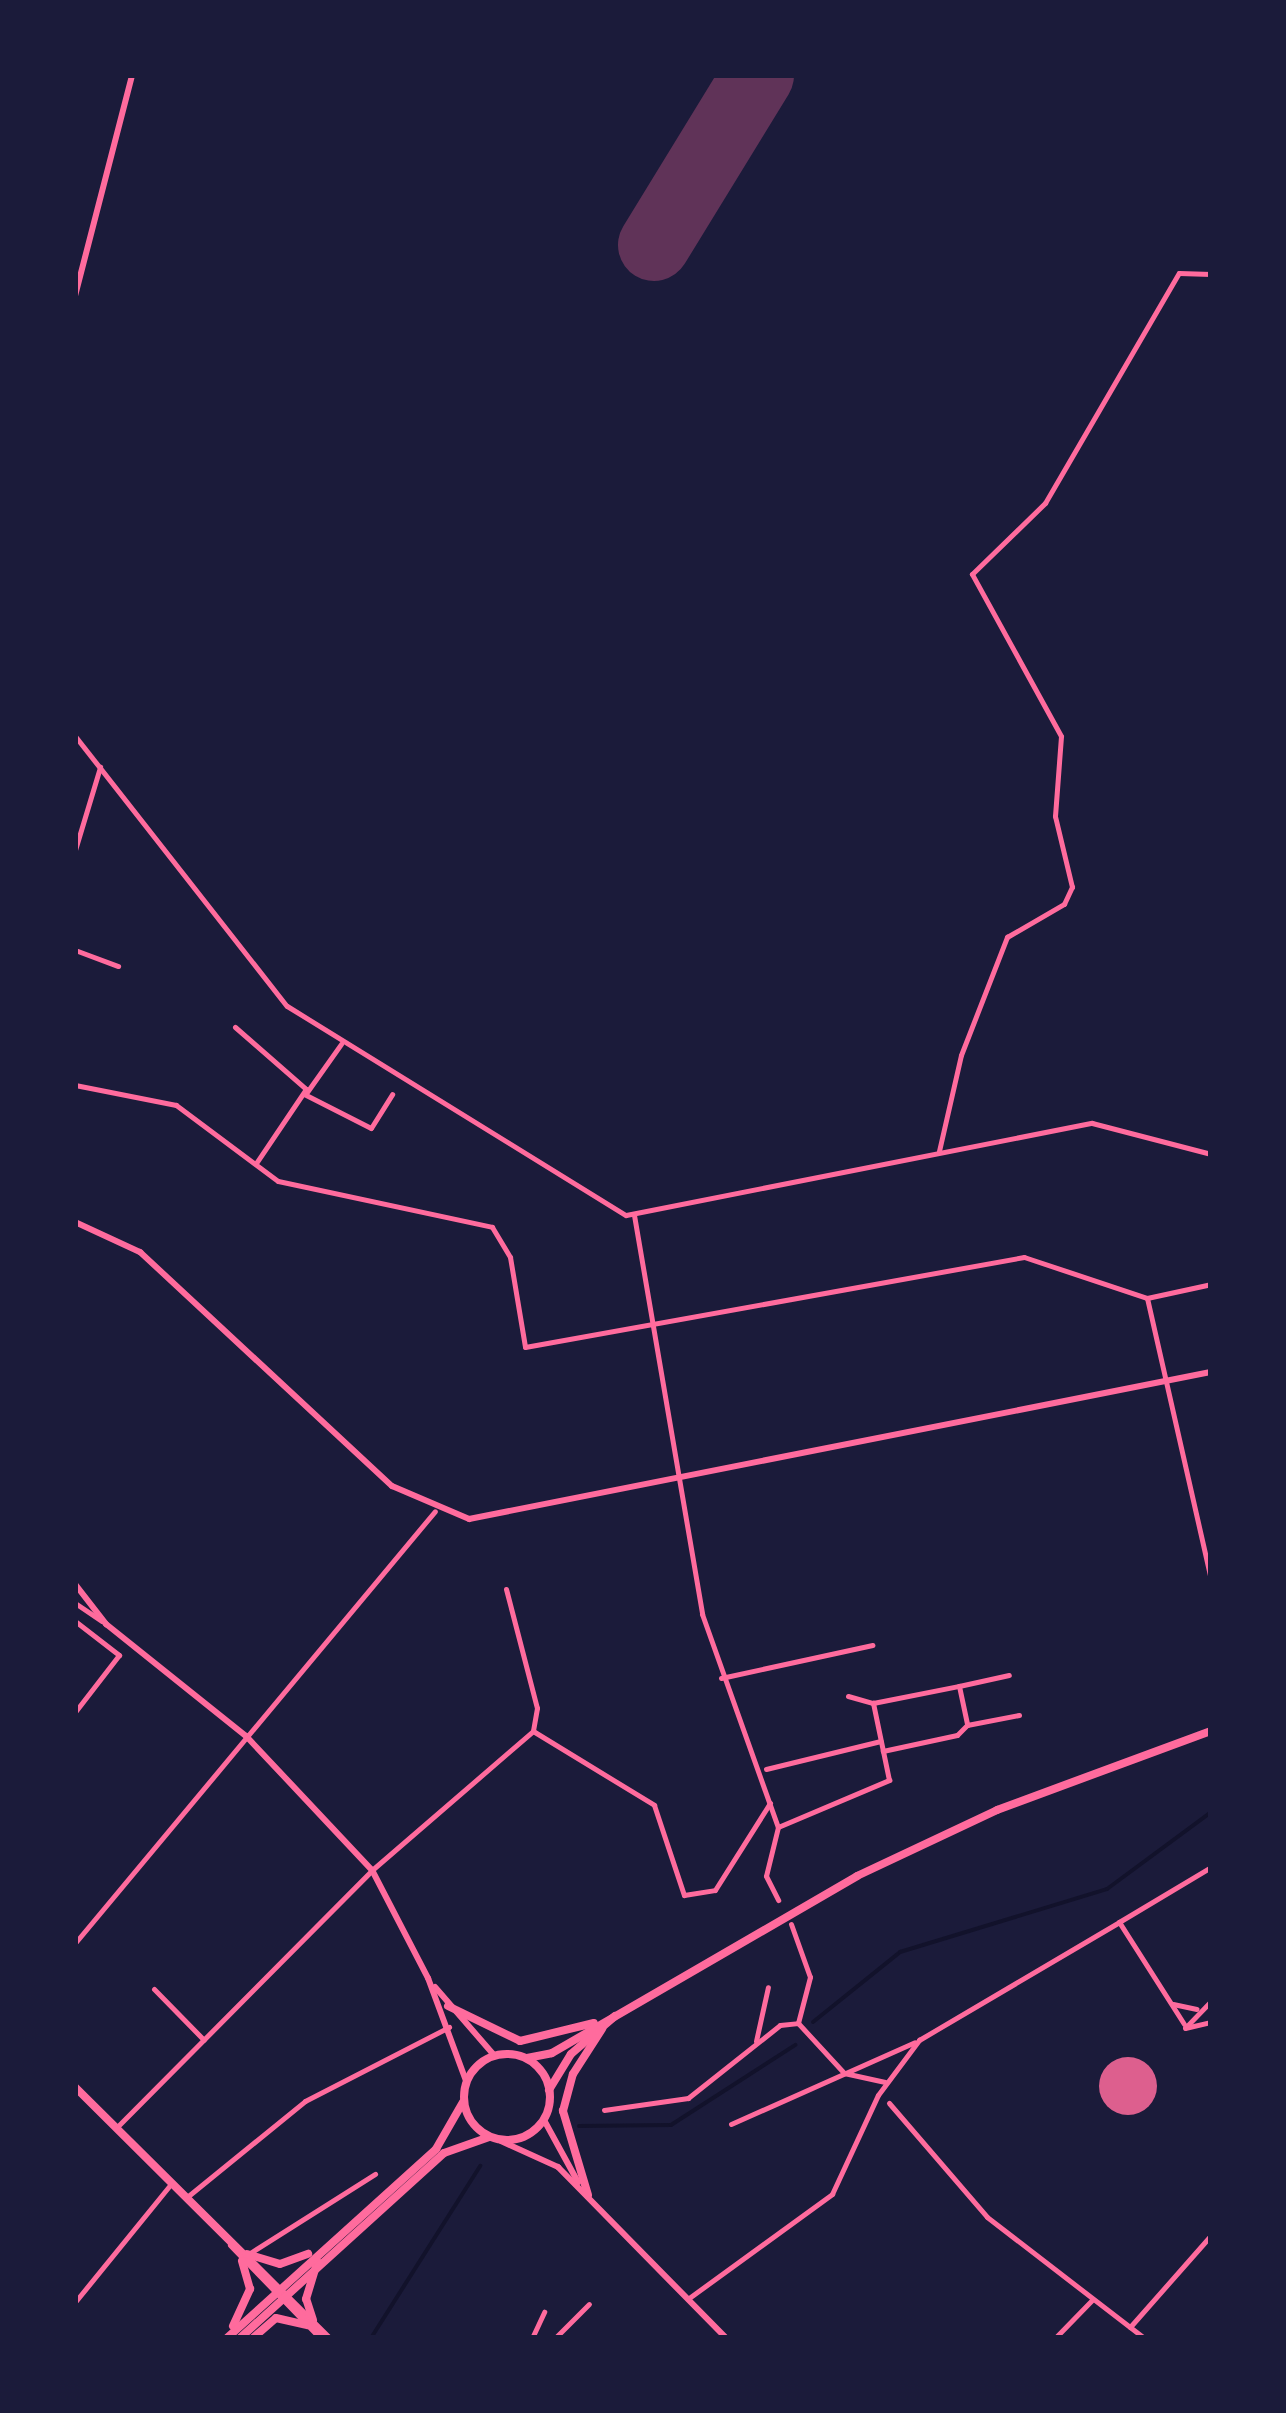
<!DOCTYPE html>
<html>
<head>
<meta charset="utf-8">
<style>
	body { margin:0 }
	#map { position:relative; width:1286px; height:2413px; overflow:hidden; background:#1b1b3a; font-family:"Golos Text",sans-serif }
	div>[style] { position:absolute }
	.stream>* { height:4px; margin:-2px; padding:0 2px; transform-origin:2px; border-radius:2px; background:#12122b }
	.runway>* { height:72px; margin:-36px; padding:0 36px; transform-origin:36px; border-radius:36px; background:#603358 }
	.building>* { inset:0; background:#dd5f8e }
	.round { border-radius:50% }
	.minor>* { height:5px; margin:-2.5px; padding:0 2.5px; transform-origin:2.5px; border-radius:2.5px; background:#ff6b9d }
	.tertiary>* { height:6px; margin:-3px; padding:0 3px; transform-origin:3px; border-radius:3px; background:#ff6b9d }
	.secondary>* { height:8px; margin:-4px; padding:0 4px; transform-origin:4px; border-radius:4px; background:#ff6b9d }
	.primary>* { height:8px; margin:-4px; padding:0 4px; transform-origin:4px; border-radius:4px; background:#ff6b9d }
	.primary>.ring { margin:-4px; padding:0; box-sizing:content-box; background:none; border:8px solid #ff6b9d; border-radius:50% }
	span { translate:-50% -50%; white-space:nowrap; text-align:center; line-height:1.15; -webkit-text-stroke:10px #1b1b3a; paint-order:stroke }
	.frame { position:absolute; inset:0; border:78px solid #1b1b3a; pointer-events:none }
</style>
</head>
<body>
<div id="map">
	<div class="stream">
		<div style="left:813px;top:2022px;width:112px;rotate:-38.8deg"></div>
		<div style="left:900px;top:1952px;width:216px;rotate:-16.9deg"></div>
		<div style="left:1107px;top:1889px;width:129px;rotate:-36.5deg"></div>
		<div style="left:579px;top:2126px;width:92px;rotate:-0.6deg"></div>
		<div style="left:671px;top:2125px;width:148px;rotate:-32.8deg"></div>
		<div style="left:371px;top:2338px;width:204px;rotate:-57.6deg"></div>
	</div>
	<div class="runway">
		<div style="left:654px;top:245px;width:199px;rotate:-58.5deg"></div>
	</div>
	<div class="building">
		<div class="round" style="left:1099px;top:2057px;width:58px;height:58px"></div>
	</div>
	<div class="minor">
		<div style="left:75px;top:736px;width:343px;rotate:51.9deg"></div>
		<div style="left:287px;top:1006px;width:398px;rotate:31.7deg"></div>
		<div style="left:626px;top:1215px;width:475px;rotate:-11.2deg"></div>
		<div style="left:1092px;top:1123px;width:123px;rotate:14.6deg"></div>
		<div style="left:75px;top:850px;width:87px;rotate:-73.2deg"></div>
		<div style="left:75px;top:950px;width:46px;rotate:20.4deg"></div>
		<div style="left:235px;top:1027px;width:94px;rotate:41.1deg"></div>
		<div style="left:306px;top:1089px;width:89px;rotate:124deg"></div>
		<div style="left:75px;top:1085px;width:103px;rotate:11.2deg"></div>
		<div style="left:176px;top:1105px;width:127px;rotate:36.7deg"></div>
		<div style="left:278px;top:1181px;width:219px;rotate:12.1deg"></div>
		<div style="left:492px;top:1227px;width:35px;rotate:59deg"></div>
		<div style="left:510px;top:1257px;width:91px;rotate:80.5deg"></div>
		<div style="left:525px;top:1347px;width:507px;rotate:-10.22deg"></div>
		<div style="left:1024px;top:1257px;width:130px;rotate:18.4deg"></div>
		<div style="left:1147px;top:1298px;width:288px;rotate:77.2deg"></div>
		<div style="left:307px;top:1092px;width:59px;rotate:-54.7deg"></div>
		<div style="left:304px;top:1094px;width:75px;rotate:26.9deg"></div>
		<div style="left:371px;top:1128px;width:40px;rotate:-58deg"></div>
		<div style="left:939px;top:1151px;width:98px;rotate:-77.1deg"></div>
		<div style="left:961px;top:1055px;width:127px;rotate:-68.7deg"></div>
		<div style="left:1007px;top:937px;width:66px;rotate:-30.1deg"></div>
		<div style="left:1064px;top:904px;width:19px;rotate:-65deg"></div>
		<div style="left:1072px;top:887px;width:73px;rotate:-103.5deg"></div>
		<div style="left:1055px;top:816px;width:80px;rotate:-85.7deg"></div>
		<div style="left:1061px;top:736px;width:185px;rotate:-118.8deg"></div>
		<div style="left:972px;top:574px;width:102px;rotate:-44.2deg"></div>
		<div style="left:1045px;top:503px;width:266px;rotate:-59.8deg"></div>
		<div style="left:1179px;top:273px;width:32px;rotate:2deg"></div>
		<div style="left:634px;top:1215px;width:405px;rotate:80.3deg"></div>
		<div style="left:702px;top:1614px;width:226px;rotate:70.4deg"></div>
		<div style="left:778px;top:1827px;width:50px;rotate:103.8deg"></div>
		<div style="left:766px;top:1876px;width:27px;rotate:63deg"></div>
		<div style="left:1147px;top:1298px;width:66px;rotate:-12.3deg"></div>
		<div style="left:506px;top:1589px;width:123px;rotate:75.4deg"></div>
		<div style="left:537px;top:1708px;width:23px;rotate:100deg"></div>
		<div style="left:75px;top:1603px;width:32px;rotate:34deg"></div>
		<div style="left:75px;top:1621px;width:56px;rotate:37.7deg"></div>
		<div style="left:119px;top:1655px;width:72px;rotate:127.7deg"></div>
		<div style="left:721px;top:1678px;width:155px;rotate:-12.3deg"></div>
		<div style="left:959px;top:1686px;width:51px;rotate:-12.4deg"></div>
		<div style="left:848px;top:1696px;width:26px;rotate:16deg"></div>
		<div style="left:967px;top:1725px;width:53px;rotate:-10.9deg"></div>
		<div style="left:766px;top:1769px;width:118px;rotate:-13.7deg"></div>
		<div style="left:778px;top:1827px;width:121px;rotate:-22.9deg"></div>
		<div style="left:889px;top:1780px;width:79px;rotate:-101.7deg"></div>
		<div style="left:873px;top:1703px;width:88px;rotate:-11.2deg"></div>
		<div style="left:959px;top:1686px;width:40px;rotate:78deg"></div>
		<div style="left:967px;top:1725px;width:14px;rotate:135deg"></div>
		<div style="left:957px;top:1735px;width:76px;rotate:167.8deg"></div>
		<div style="left:791px;top:1924px;width:56px;rotate:70.3deg"></div>
		<div style="left:810px;top:1977px;width:48px;rotate:104.6deg"></div>
		<div style="left:798px;top:2023px;width:68px;rotate:47.4deg"></div>
		<div style="left:844px;top:2073px;width:42px;rotate:12.4deg"></div>
		<div style="left:75px;top:1943px;width:562px;rotate:-50.19deg"></div>
		<div style="left:154px;top:1989px;width:71px;rotate:45.6deg"></div>
		<div style="left:1211px;top:2001px;width:37px;rotate:134deg"></div>
		<div style="left:1185px;top:2028px;width:27px;rotate:-13deg"></div>
		<div style="left:1173px;top:2004px;width:24px;rotate:12deg"></div>
		<div style="left:1184px;top:2024px;width:121px;rotate:-122.5deg"></div>
		<div style="left:1119px;top:1922px;width:107px;rotate:-30.9deg"></div>
		<div style="left:756px;top:2041px;width:55px;rotate:-77.5deg"></div>
		<div style="left:889px;top:2103px;width:150px;rotate:49.3deg"></div>
		<div style="left:987px;top:2217px;width:198px;rotate:37.6deg"></div>
		<div style="left:604px;top:2110px;width:85px;rotate:-8.1deg"></div>
		<div style="left:688px;top:2098px;width:117px;rotate:-38.4deg"></div>
		<div style="left:780px;top:2025px;width:18px;rotate:-6deg"></div>
		<div style="left:731px;top:2124px;width:201px;rotate:-24deg"></div>
		<div style="left:117px;top:2127px;width:362px;rotate:-45.2deg"></div>
		<div style="left:372px;top:1870px;width:213px;rotate:-40.8deg"></div>
		<div style="left:533px;top:1731px;width:142px;rotate:31.4deg"></div>
		<div style="left:654px;top:1805px;width:95px;rotate:71.6deg"></div>
		<div style="left:684px;top:1895px;width:31px;rotate:-9deg"></div>
		<div style="left:715px;top:1890px;width:103px;rotate:-57.7deg"></div>
		<div style="left:187px;top:2197px;width:152px;rotate:-39.1deg"></div>
		<div style="left:305px;top:2101px;width:162px;rotate:-27.2deg"></div>
		<div style="left:250px;top:2253px;width:148px;rotate:-32.3deg"></div>
		<div style="left:689px;top:2298px;width:177px;rotate:-36deg"></div>
		<div style="left:832px;top:2194px;width:109px;rotate:-65.1deg"></div>
		<div style="left:878px;top:2095px;width:69px;rotate:-53.3deg"></div>
		<div style="left:919px;top:2040px;width:232px;rotate:-30.5deg"></div>
		<div style="left:75px;top:2302px;width:152px;rotate:-50.9deg"></div>
		<div style="left:1130px;top:2327px;width:123px;rotate:-48.6deg"></div>
		<div style="left:532px;top:2338px;width:29px;rotate:-65deg"></div>
		<div style="left:555px;top:2338px;width:48px;rotate:-45deg"></div>
		<div style="left:1055px;top:2338px;width:54px;rotate:-45.7deg"></div>
	</div>
	<div class="tertiary">
		<div style="left:75px;top:296px;width:228px;rotate:-75.5deg"></div>
		<div style="left:75px;top:1222px;width:72px;rotate:24.8deg"></div>
		<div style="left:140px;top:1252px;width:344px;rotate:42.9deg"></div>
		<div style="left:392px;top:1486px;width:84px;rotate:23.2deg"></div>
		<div style="left:469px;top:1519px;width:756px;rotate:-11.21deg"></div>
		<div style="left:75px;top:1584px;width:51px;rotate:52.2deg"></div>
		<div style="left:106px;top:1624px;width:179px;rotate:38.7deg"></div>
		<div style="left:246px;top:1736px;width:184px;rotate:46.8deg"></div>
		<div style="left:372px;top:1870px;width:122px;rotate:62.6deg"></div>
		<div style="left:428px;top:1978px;width:110px;rotate:69.7deg"></div>
		<div style="left:435px;top:1987px;width:90px;rotate:49.1deg"></div>
		<div style="left:544px;top:2120px;width:71px;rotate:61.3deg"></div>
		<div style="left:501px;top:2141px;width:63px;rotate:24.5deg"></div>
		<div style="left:558px;top:2167px;width:240px;rotate:45.5deg"></div>
	</div>
	<div class="secondary">
		<div style="left:75px;top:2087px;width:356px;rotate:44.8deg"></div>
		<div style="left:232px;top:2245px;width:129px;rotate:45.9deg"></div>
	</div>
	<div class="primary">
		<div style="left:448px;top:2006px;width:80px;rotate:25.9deg"></div>
		<div style="left:520px;top:2041px;width:76px;rotate:-13.7deg"></div>
		<div class="ring" style="left:464px;top:2054px;width:78px;height:78px"></div>
		<div style="left:527px;top:2058px;width:25px;rotate:-11deg"></div>
		<div style="left:552px;top:2053px;width:353px;rotate:-30.1deg"></div>
		<div style="left:857px;top:1876px;width:155px;rotate:-25.2deg"></div>
		<div style="left:997px;top:1810px;width:228px;rotate:-20.3deg"></div>
		<div style="left:549px;top:2090px;width:42px;rotate:-58.6deg"></div>
		<div style="left:571px;top:2054px;width:58px;rotate:-40.8deg"></div>
		<div style="left:588px;top:2195px;width:88px;rotate:-106.6deg"></div>
		<div style="left:563px;top:2111px;width:38px;rotate:-75deg"></div>
		<div style="left:573px;top:2074px;width:54px;rotate:-57.2deg"></div>
		<div style="left:247px;top:2254px;width:34px;rotate:17deg"></div>
		<div style="left:280px;top:2264px;width:30px;rotate:-20deg"></div>
		<div style="left:313px;top:2320px;width:22px;rotate:-108deg"></div>
		<div style="left:306px;top:2299px;width:39px;rotate:-73deg"></div>
		<div style="left:233px;top:2326px;width:41px;rotate:-65.3deg"></div>
		<div style="left:250px;top:2289px;width:29px;rotate:-106deg"></div>
		<div style="left:227px;top:2338px;width:282px;rotate:-42.1deg"></div>
		<div style="left:436px;top:2149px;width:54px;rotate:-60.1deg"></div>
		<div style="left:240px;top:2338px;width:275px;rotate:-42.2deg"></div>
		<div style="left:444px;top:2153px;width:48px;rotate:-19.6deg"></div>
		<div style="left:253px;top:2338px;width:30px;rotate:-41deg"></div>
		<div style="left:276px;top:2318px;width:32px;rotate:13deg"></div>
	</div>
	<div class="frame"></div>
</div>
</body>
</html>
